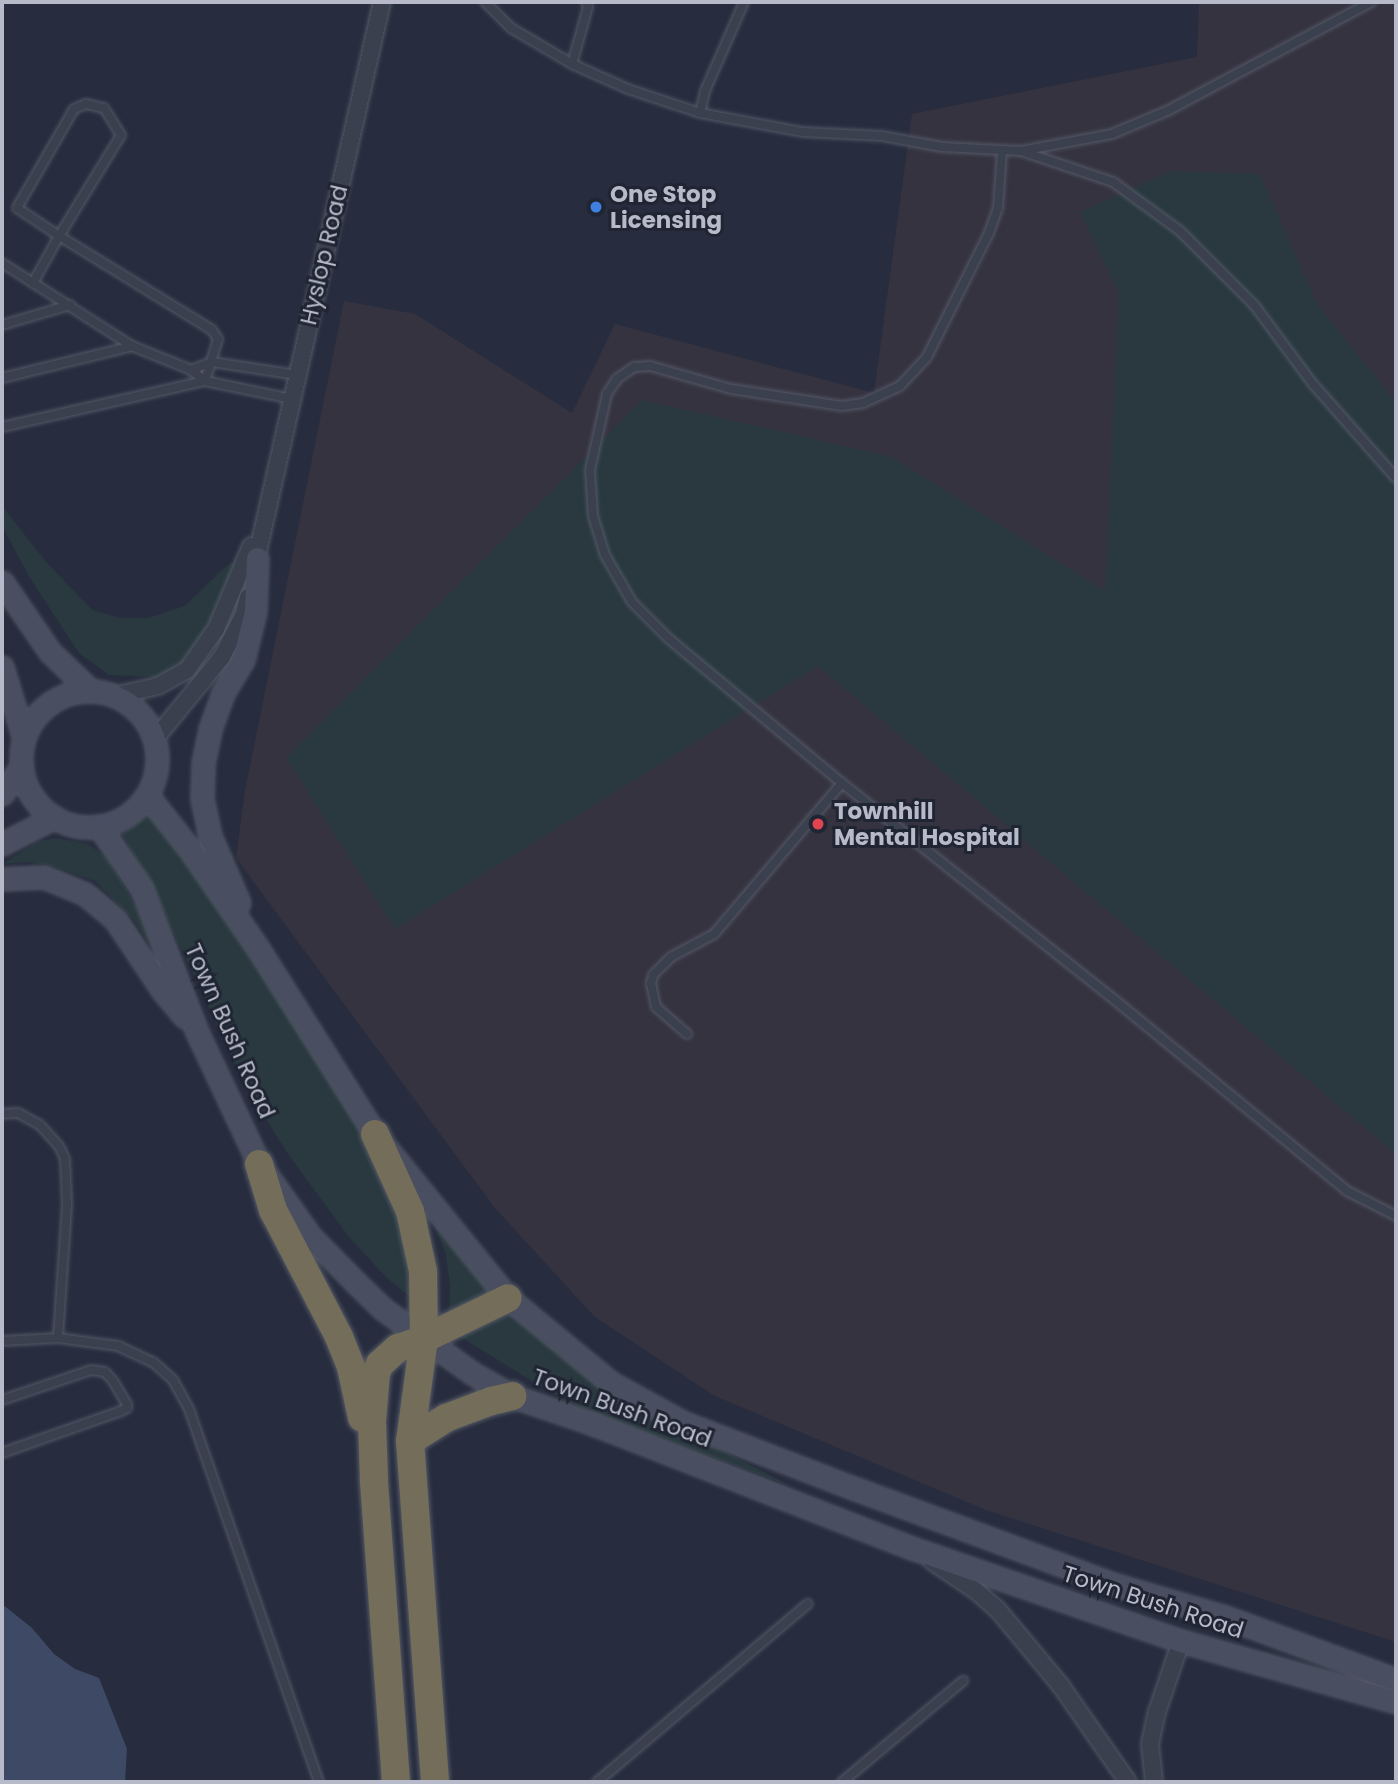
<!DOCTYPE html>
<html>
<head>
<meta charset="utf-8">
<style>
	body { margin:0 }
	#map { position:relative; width:1398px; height:1784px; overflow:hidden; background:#272d3e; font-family:Poppins,sans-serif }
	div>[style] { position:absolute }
	.medical>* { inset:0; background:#363340 }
	.green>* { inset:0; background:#29393f }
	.water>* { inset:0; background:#3e4965 }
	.roads { filter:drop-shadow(0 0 2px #535866) drop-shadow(0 0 2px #535866) }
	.lane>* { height:8px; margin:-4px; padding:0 4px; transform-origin:4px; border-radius:4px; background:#3b404e }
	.street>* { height:16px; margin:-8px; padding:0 8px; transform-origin:8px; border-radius:8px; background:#3b404e }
	.secondary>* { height:21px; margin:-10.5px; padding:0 10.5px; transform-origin:10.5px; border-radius:10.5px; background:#494e61 }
	.secondary>.ring { margin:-10.5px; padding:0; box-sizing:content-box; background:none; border:21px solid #494e61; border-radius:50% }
	.highway>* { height:28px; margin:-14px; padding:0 14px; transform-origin:14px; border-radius:14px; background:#736d59 }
	.dots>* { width:19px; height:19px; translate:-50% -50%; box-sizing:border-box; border:4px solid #202533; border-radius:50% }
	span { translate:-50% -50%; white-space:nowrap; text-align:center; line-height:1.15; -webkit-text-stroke:6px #202533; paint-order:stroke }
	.poi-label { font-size:23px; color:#b7bbc9; font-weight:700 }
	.left { translate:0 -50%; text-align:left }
	.street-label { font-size:23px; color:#b7bbc9 }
	.frame { position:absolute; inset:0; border:4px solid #b7bbc9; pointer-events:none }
</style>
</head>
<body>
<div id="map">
	<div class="medical">
		<div style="clip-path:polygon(1199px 2px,1396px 2px,1396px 1642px,986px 1510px,715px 1396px,595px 1317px,495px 1208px,236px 858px,245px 791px,344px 301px,415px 314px,572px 413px,615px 324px,874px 393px,912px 114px,1197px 57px)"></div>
	</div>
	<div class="green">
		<div style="clip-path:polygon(1171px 171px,1260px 174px,1317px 304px,1396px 402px,1396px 1154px,818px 666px,395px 929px,286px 758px,642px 400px,892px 457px,1105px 591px,1119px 293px,1080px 212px)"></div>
		<div style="clip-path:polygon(2px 506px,46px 562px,92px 610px,120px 618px,148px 618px,185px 606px,224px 568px,240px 557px,232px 588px,189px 662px,156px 677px,109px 675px,79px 653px,30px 578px,2px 526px)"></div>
		<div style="clip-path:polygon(151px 812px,322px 1060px,401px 1190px,423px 1307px,387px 1278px,349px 1237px,288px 1154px,246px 1087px,149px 880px,122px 834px)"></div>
		<div style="clip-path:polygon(55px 838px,88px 844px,105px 856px,131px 897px,165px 967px,133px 919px,95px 881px,50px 865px,27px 862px,2px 864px,37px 842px)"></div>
		<div style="clip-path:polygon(424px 1198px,493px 1287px,449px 1312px,450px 1287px,446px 1255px)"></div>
		<div style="clip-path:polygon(516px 1311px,641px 1409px,789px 1485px,600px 1416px,550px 1392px,454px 1333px,491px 1313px)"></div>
	</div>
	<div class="water">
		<div style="clip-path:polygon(2px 1604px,32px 1628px,54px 1654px,75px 1669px,99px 1678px,127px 1749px,125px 1782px,2px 1782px)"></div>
	</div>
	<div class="roads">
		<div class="lane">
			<div style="left:485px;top:2px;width:37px;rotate:45deg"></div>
			<div style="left:511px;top:28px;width:71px;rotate:30.5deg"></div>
			<div style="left:572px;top:64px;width:61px;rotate:24.1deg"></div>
			<div style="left:628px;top:89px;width:76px;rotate:18.4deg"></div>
			<div style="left:700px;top:113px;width:105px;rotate:10.5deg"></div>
			<div style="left:803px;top:132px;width:79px;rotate:2.9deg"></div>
			<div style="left:882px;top:136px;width:61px;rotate:10.4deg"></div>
			<div style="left:942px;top:147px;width:79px;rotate:2.9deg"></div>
			<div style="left:1021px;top:151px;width:93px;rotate:-10.6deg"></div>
			<div style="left:1112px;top:134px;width:62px;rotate:-22.8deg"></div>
			<div style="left:1169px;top:110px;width:229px;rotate:-28.1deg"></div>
			<div style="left:572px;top:64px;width:59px;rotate:-74.3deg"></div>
			<div style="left:588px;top:7px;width:5px;rotate:-112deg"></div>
			<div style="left:86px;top:104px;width:18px;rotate:13deg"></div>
			<div style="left:104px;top:108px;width:32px;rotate:58deg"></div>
			<div style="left:121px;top:135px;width:119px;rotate:121.5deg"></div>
			<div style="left:59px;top:236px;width:50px;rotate:-146.3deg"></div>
			<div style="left:17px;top:208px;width:114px;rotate:-60.1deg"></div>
			<div style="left:74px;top:109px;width:13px;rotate:-23deg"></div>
			<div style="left:700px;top:113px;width:23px;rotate:-77deg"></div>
			<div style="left:705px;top:91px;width:97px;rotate:-66.3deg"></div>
			<div style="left:1002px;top:151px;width:57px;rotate:94deg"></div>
			<div style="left:998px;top:208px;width:27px;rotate:110deg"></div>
			<div style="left:989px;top:233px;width:139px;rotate:116.6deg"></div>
			<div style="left:927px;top:357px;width:40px;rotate:133deg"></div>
			<div style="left:900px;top:386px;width:41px;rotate:155.3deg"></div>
			<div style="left:863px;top:403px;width:21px;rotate:172deg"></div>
			<div style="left:842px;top:406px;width:112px;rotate:-171.3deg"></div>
			<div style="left:731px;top:389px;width:84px;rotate:-164.1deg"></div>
			<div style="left:650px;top:366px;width:16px;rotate:176deg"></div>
			<div style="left:634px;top:367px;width:21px;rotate:145deg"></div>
			<div style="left:617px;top:379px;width:18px;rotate:124deg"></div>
			<div style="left:607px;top:394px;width:78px;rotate:102.6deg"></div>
			<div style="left:590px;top:470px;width:46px;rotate:86.3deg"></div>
			<div style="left:593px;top:516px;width:41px;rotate:72.9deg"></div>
			<div style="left:605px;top:555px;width:54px;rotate:60.1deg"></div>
			<div style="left:632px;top:602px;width:52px;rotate:45deg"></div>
			<div style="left:669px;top:639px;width:225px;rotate:39.8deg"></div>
			<div style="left:842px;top:783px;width:350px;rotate:38.5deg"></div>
			<div style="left:1116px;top:1001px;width:299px;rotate:39.4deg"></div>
			<div style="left:1347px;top:1191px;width:55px;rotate:27deg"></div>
			<div style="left:1024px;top:152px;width:94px;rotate:18.6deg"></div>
			<div style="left:1113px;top:182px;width:83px;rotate:36.2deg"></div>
			<div style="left:1180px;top:231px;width:106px;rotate:45deg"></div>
			<div style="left:1255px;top:306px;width:97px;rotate:53.4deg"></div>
			<div style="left:1313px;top:384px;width:125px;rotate:48.6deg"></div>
			<div style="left:2px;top:263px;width:154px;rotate:32.6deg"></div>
			<div style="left:132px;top:346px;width:64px;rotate:22.1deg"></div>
			<div style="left:191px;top:370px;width:18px;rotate:38deg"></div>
			<div style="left:205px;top:381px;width:89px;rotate:11.7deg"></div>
			<div style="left:2px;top:325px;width:71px;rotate:-16.4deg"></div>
			<div style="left:191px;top:370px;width:22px;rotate:-21deg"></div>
			<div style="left:212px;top:362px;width:86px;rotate:8.7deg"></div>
			<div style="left:2px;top:378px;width:134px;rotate:-13.8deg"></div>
			<div style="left:2px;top:427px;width:208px;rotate:-12.8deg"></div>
			<div style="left:205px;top:381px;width:44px;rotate:-72.8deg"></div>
			<div style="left:218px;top:339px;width:11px;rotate:-124deg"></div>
			<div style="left:212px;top:330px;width:180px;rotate:-148.4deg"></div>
			<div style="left:59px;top:236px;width:54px;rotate:119deg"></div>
			<div style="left:687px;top:1034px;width:41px;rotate:-138.9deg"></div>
			<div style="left:656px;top:1007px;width:24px;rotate:-102deg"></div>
			<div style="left:651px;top:984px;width:9px;rotate:-77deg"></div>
			<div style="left:653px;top:975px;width:25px;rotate:-45deg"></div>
			<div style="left:671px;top:957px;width:49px;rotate:-28.1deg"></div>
			<div style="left:714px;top:934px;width:198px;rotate:-49.7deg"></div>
			<div style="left:2px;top:1114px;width:16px;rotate:-4deg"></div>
			<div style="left:18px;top:1113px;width:25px;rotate:29deg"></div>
			<div style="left:40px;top:1125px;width:28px;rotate:48deg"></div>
			<div style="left:59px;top:1146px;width:14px;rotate:65deg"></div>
			<div style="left:65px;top:1159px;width:46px;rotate:87.5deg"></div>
			<div style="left:67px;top:1205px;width:133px;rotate:93.9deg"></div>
			<div style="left:2px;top:1341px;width:56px;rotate:-3.1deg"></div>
			<div style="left:58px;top:1338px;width:61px;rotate:7.6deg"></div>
			<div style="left:118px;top:1346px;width:38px;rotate:25deg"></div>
			<div style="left:153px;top:1362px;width:27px;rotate:42deg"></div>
			<div style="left:173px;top:1380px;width:33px;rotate:61deg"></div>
			<div style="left:189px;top:1409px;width:395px;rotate:70.8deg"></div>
			<div style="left:2px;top:1400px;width:94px;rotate:-18.6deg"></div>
			<div style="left:91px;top:1370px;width:14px;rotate:8deg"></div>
			<div style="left:105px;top:1372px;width:12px;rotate:48deg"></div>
			<div style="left:113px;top:1381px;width:27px;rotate:59deg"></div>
			<div style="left:127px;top:1404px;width:4px;rotate:90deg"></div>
			<div style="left:127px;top:1408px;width:7px;rotate:153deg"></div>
			<div style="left:121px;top:1411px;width:126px;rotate:160.6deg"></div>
			<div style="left:597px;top:1782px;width:276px;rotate:-40.2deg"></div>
			<div style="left:842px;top:1782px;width:158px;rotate:-39.9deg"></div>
		</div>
		<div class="street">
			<div style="left:254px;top:569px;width:581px;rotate:-77.28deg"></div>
			<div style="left:114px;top:696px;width:45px;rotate:-12.8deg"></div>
			<div style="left:158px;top:686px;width:33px;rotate:-29deg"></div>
			<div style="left:187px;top:670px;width:50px;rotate:-54.7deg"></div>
			<div style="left:216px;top:629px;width:90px;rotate:-67.1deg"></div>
			<div style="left:154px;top:740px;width:107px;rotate:-50.7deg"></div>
			<div style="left:222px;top:657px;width:48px;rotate:-62.9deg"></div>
			<div style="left:244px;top:614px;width:17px;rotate:-77deg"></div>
			<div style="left:932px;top:1561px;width:52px;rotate:34deg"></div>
			<div style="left:975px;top:1590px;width:30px;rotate:41deg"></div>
			<div style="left:998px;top:1610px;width:99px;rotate:50.3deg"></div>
			<div style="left:1061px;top:1686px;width:117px;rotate:55.1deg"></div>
			<div style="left:1154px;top:1782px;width:38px;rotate:-96deg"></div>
			<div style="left:1150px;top:1744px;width:33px;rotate:-78deg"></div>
			<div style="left:1157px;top:1712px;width:75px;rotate:-71.3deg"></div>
		</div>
		<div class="secondary">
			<div style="left:2px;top:582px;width:85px;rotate:55.6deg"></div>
			<div style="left:50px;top:652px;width:57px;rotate:43.6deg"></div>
			<div style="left:2px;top:667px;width:75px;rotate:73deg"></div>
			<div class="ring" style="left:21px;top:691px;width:115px;height:115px"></div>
			<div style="left:2px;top:794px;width:33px;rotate:-55deg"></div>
			<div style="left:147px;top:795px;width:71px;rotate:51.8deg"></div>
			<div style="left:191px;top:851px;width:120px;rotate:55.5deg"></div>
			<div style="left:259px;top:950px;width:218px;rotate:57.8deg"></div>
			<div style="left:375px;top:1134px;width:211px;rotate:51deg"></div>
			<div style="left:508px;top:1298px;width:134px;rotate:39.5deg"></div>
			<div style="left:611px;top:1383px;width:81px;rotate:28.8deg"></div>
			<div style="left:682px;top:1422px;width:186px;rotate:21.1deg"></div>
			<div style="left:856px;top:1489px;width:277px;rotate:20.3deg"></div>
			<div style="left:1116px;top:1585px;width:114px;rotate:16.4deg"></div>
			<div style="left:1225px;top:1617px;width:182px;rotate:20.2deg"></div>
			<div style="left:99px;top:826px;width:76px;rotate:55.7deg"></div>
			<div style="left:142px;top:889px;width:153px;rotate:69deg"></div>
			<div style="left:197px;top:1032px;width:146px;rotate:64.8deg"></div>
			<div style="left:259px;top:1164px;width:88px;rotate:54.7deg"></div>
			<div style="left:310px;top:1236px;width:63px;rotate:45.6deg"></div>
			<div style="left:354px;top:1281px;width:40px;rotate:44deg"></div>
			<div style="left:383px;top:1309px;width:110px;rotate:35.7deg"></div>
			<div style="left:472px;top:1373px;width:46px;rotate:29.9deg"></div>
			<div style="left:512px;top:1396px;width:83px;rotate:18.9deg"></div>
			<div style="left:591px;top:1423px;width:344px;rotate:21.3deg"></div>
			<div style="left:912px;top:1548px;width:285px;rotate:19.1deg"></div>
			<div style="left:1181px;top:1641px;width:223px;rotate:15.8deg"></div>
			<div style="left:2px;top:844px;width:59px;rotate:-27deg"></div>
			<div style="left:2px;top:879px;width:42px;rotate:-2.7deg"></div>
			<div style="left:44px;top:877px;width:44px;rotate:22.5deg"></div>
			<div style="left:85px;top:894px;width:39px;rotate:40deg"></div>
			<div style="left:115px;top:919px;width:87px;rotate:56.3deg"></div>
			<div style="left:163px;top:991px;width:34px;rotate:50deg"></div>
			<div style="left:239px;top:903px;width:73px;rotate:-113.4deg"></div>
			<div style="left:210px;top:836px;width:39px;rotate:-102deg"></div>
			<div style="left:202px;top:798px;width:35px;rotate:-88deg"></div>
			<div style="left:203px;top:763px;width:35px;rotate:-78deg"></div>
			<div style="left:210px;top:729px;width:38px;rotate:-70deg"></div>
			<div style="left:223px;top:693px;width:39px;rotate:-59deg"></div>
			<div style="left:243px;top:660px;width:50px;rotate:-76.2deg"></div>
			<div style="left:255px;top:611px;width:53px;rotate:-87.8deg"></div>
		</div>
		<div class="highway">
			<div style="left:375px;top:1134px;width:85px;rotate:65.6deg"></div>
			<div style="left:410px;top:1211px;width:61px;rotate:77.8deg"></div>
			<div style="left:423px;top:1271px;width:68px;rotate:89.2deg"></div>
			<div style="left:424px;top:1339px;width:103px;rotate:97.8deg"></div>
			<div style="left:410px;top:1441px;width:342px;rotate:85.8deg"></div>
			<div style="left:259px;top:1164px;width:48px;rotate:73.1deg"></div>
			<div style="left:273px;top:1210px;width:143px;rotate:62.5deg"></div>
			<div style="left:339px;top:1337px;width:32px;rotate:68deg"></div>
			<div style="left:351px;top:1367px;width:52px;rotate:77.8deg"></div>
			<div style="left:410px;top:1441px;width:43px;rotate:-32.6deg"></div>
			<div style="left:446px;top:1418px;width:48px;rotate:-20.7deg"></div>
			<div style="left:491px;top:1401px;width:22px;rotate:-13deg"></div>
			<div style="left:396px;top:1782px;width:304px;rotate:-94.2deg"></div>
			<div style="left:374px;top:1479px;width:58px;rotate:-92deg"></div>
			<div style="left:372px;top:1421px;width:48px;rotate:-85.2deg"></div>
			<div style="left:376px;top:1373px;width:10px;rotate:-66deg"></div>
			<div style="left:380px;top:1364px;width:24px;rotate:-42deg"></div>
			<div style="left:398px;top:1348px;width:28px;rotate:-19deg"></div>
			<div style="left:424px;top:1339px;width:93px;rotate:-26deg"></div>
		</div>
	</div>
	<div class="dots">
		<div style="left:596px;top:207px;background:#3f7fe0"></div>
		<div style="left:818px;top:824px;background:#e0444e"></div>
	</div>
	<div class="poi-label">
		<span class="left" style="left:610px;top:207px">One Stop<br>Licensing</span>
		<span class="left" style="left:834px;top:824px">Townhill<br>Mental Hospital</span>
	</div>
	<div class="street-label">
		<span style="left:324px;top:255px;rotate:-77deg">Hyslop Road</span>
		<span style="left:230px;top:1031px;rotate:66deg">Town Bush Road</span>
		<span style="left:622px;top:1408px;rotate:20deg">Town Bush Road</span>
		<span style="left:1153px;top:1602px;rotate:18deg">Town Bush Road</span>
	</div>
	<div class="frame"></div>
</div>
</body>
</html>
